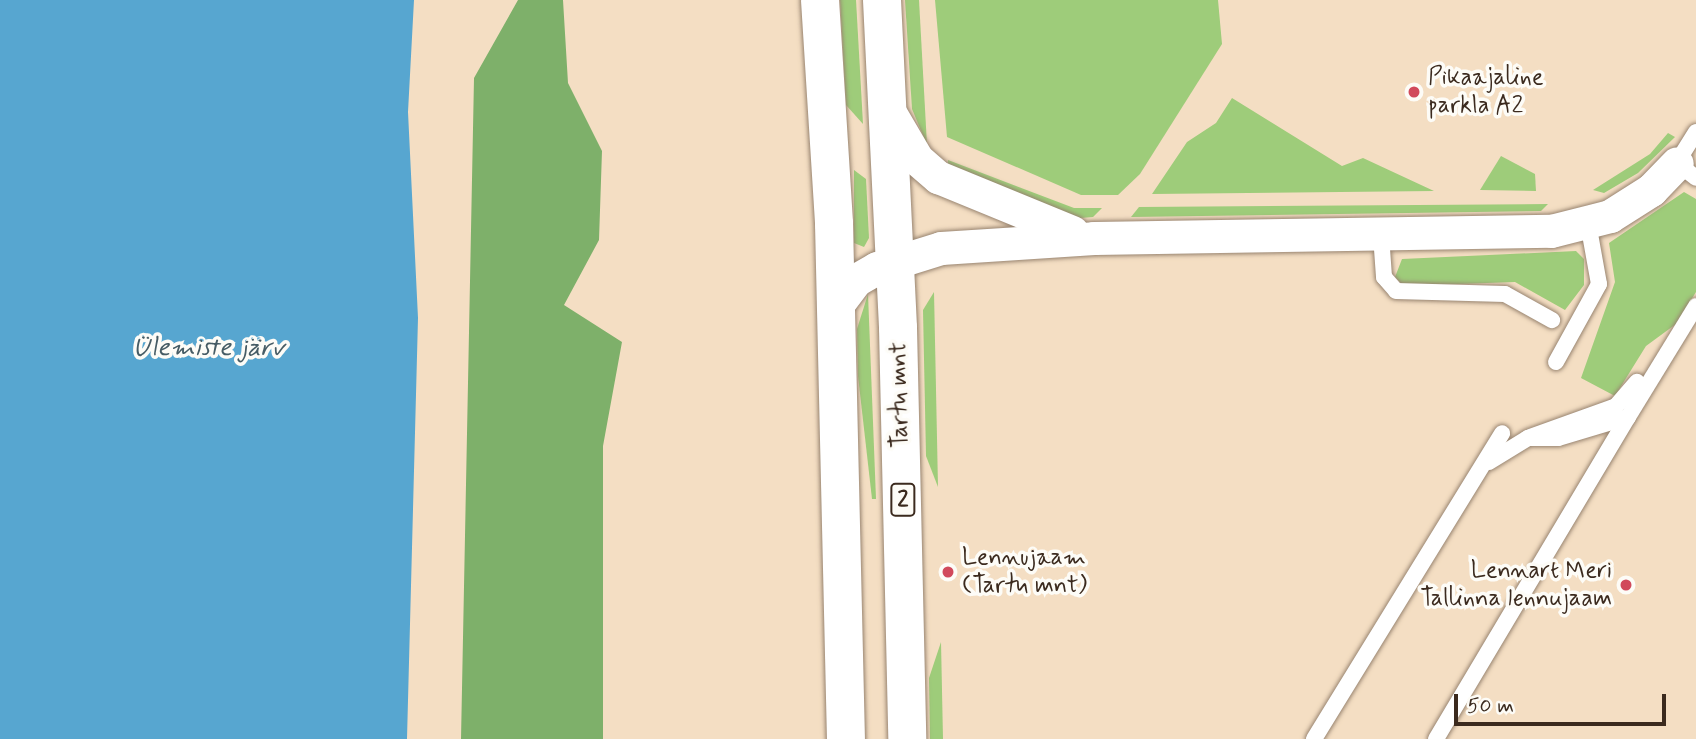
<!DOCTYPE html>
<html>
<head>
<meta charset="utf-8">
<style>
	body { margin:0 }
	#map { position:relative; width:1696px; height:739px; overflow:hidden; background:#f4dec3; font-family:Mynerve,sans-serif }
	div>[style] { position:absolute }
	.green>* { inset:0; background:#9ecc7a }
	.forest>* { inset:0; background:#7eb06a }
	.water>* { inset:0; background:#57a6d0 }
	.roads { filter:drop-shadow(0 0 2px #988470) drop-shadow(0 0 2px #988470) }
	.lane>* { height:16px; margin:-8px; padding:0 8px; transform-origin:8px; border-radius:8px; background:#fff }
	.street>* { height:33px; margin:-16.5px; padding:0 16.5px; transform-origin:16.5px; border-radius:16.5px; background:#fff }
	.highway>* { height:38px; margin:-19px; padding:0 19px; transform-origin:19px; border-radius:19px; background:#fff }
	.dots>* { width:19px; height:19px; translate:-50% -50%; box-sizing:border-box; border:4px solid #fdfcf7; border-radius:50% }
	span { translate:-50% -50%; white-space:nowrap; text-align:center; line-height:1.15; -webkit-text-stroke:7px #fdfcf7; paint-order:stroke }
	.shield-label span { padding:2px 5px; background:#fdfcf7; border:2px solid; border-radius:5px; -webkit-text-stroke-width:0 }
	.shield-label { font-size:23px; color:#3b2a1e; font-weight:700 }
	.poi-label { font-size:24px; color:#3b2a1e }
	.left { translate:0 -50%; text-align:left }
	.right { translate:-100% -50%; text-align:right }
	.street-label { font-size:24px; color:#3b2a1e }
	.water-label { font-size:26px; color:#465c65; font-style:italic }
	.scale { position:absolute; left:1454px; top:694px; width:212px; height:32px; box-sizing:border-box; border:4px solid #3b2a1e; border-top:0; padding-left:9px; font-size:21px; line-height:24px; white-space:nowrap; color:#3b2a1e; -webkit-text-stroke:5px #fdfcf7; paint-order:stroke }
</style>
</head>
<body>
<div id="map">
	<div class="green">
		<div style="clip-path:polygon(840px 0,856px 0,863px 124px,846px 105px)"></div>
		<div style="clip-path:polygon(905px 0,919px 0,927px 145px,912px 109px)"></div>
		<div style="clip-path:polygon(935px 0,1218px 0,1222px 44px,1140px 174px,1118px 195px,1081px 195px,947px 137px)"></div>
		<div style="clip-path:polygon(1232px 98px,1342px 166px,1363px 158px,1434px 191px,1152px 194px,1187px 142px,1216px 123px)"></div>
		<div style="clip-path:polygon(1668px 133px,1675px 137px,1638px 173px,1604px 193px,1593px 190px,1650px 154px)"></div>
		<div style="clip-path:polygon(1501px 156px,1535px 174px,1536px 191px,1480px 190px)"></div>
		<div style="clip-path:polygon(948px 160px,1074px 208px,1102px 208px,1093px 217px,1068px 219px,948px 169px)"></div>
		<div style="clip-path:polygon(854px 170px,866px 179px,869px 238px,864px 247px,854px 243px)"></div>
		<div style="clip-path:polygon(1684px 192px,1696px 199px,1696px 292px,1676px 324px,1646px 346px,1615px 396px,1581px 378px,1615px 282px,1609px 243px)"></div>
		<div style="clip-path:polygon(1548px 204px,1541px 211px,1131px 217px,1139px 207px)"></div>
		<div style="clip-path:polygon(1576px 251px,1584px 259px,1584px 285px,1565px 310px,1515px 282px,1404px 286px,1395px 277px,1402px 259px)"></div>
		<div style="clip-path:polygon(934px 292px,938px 487px,926px 456px,923px 310px)"></div>
		<div style="clip-path:polygon(868px 294px,876px 499px,872px 499px,858px 376px,857px 329px)"></div>
		<div style="clip-path:polygon(941px 642px,943px 739px,930px 739px,929px 678px)"></div>
	</div>
	<div class="forest">
		<div style="clip-path:polygon(518px 0,563px 0,568px 83px,602px 151px,599px 240px,564px 305px,622px 342px,603px 446px,603px 739px,461px 739px,474px 78px)"></div>
	</div>
	<div class="water">
		<div style="clip-path:polygon(0 0,414px 0,408px 112px,418px 318px,407px 739px,0 739px)"></div>
	</div>
	<div class="roads">
		<div class="lane">
			<div style="left:1696px;top:132px;width:36px;rotate:122deg"></div>
			<div style="left:1677px;top:163px;width:24px;rotate:38deg"></div>
			<div style="left:1381px;top:235px;width:42px;rotate:85.9deg"></div>
			<div style="left:1384px;top:277px;width:18px;rotate:49deg"></div>
			<div style="left:1396px;top:291px;width:109px;rotate:1.6deg"></div>
			<div style="left:1505px;top:294px;width:54px;rotate:29deg"></div>
			<div style="left:1556px;top:362px;width:89px;rotate:-61.1deg"></div>
			<div style="left:1599px;top:284px;width:62px;rotate:-100.2deg"></div>
			<div style="left:1530px;top:437px;width:91px;rotate:-19.8deg"></div>
			<div style="left:1616px;top:406px;width:32px;rotate:-49deg"></div>
			<div style="left:1489px;top:462px;width:46px;rotate:-31.6deg"></div>
			<div style="left:1528px;top:438px;width:30px"></div>
			<div style="left:1558px;top:438px;width:73px;rotate:-16.7deg"></div>
			<div style="left:1628px;top:417px;width:130px;rotate:-58.5deg"></div>
			<div style="left:1314px;top:739px;width:359px;rotate:-58.4deg"></div>
			<div style="left:1436px;top:739px;width:375px;rotate:-59.2deg"></div>
		</div>
		<div class="street">
			<div style="left:889px;top:111px;width:56px;rotate:59.7deg"></div>
			<div style="left:917px;top:159px;width:28px;rotate:41deg"></div>
			<div style="left:938px;top:177px;width:145px;rotate:22.3deg"></div>
			<div style="left:837px;top:305px;width:31px;rotate:-53deg"></div>
			<div style="left:856px;top:280px;width:24px;rotate:-30deg"></div>
			<div style="left:877px;top:268px;width:67px;rotate:-17.4deg"></div>
			<div style="left:941px;top:248px;width:153px;rotate:-3.7deg"></div>
			<div style="left:1094px;top:238px;width:457px;rotate:-0.9deg"></div>
			<div style="left:1551px;top:231px;width:61px;rotate:-14.3deg"></div>
			<div style="left:1610px;top:216px;width:49px;rotate:-32.4deg"></div>
			<div style="left:1651px;top:190px;width:37px;rotate:-46deg"></div>
		</div>
		<div class="highway">
			<div style="left:820px;top:0;width:224px;rotate:86.4deg"></div>
			<div style="left:834px;top:224px;width:515px;rotate:88.67deg"></div>
			<div style="left:882px;top:0;width:328px;rotate:87.2deg"></div>
			<div style="left:898px;top:328px;width:411px;rotate:88.7deg"></div>
		</div>
	</div>
	<div class="dots">
		<div style="left:1414px;top:92px;background:#d1495b"></div>
		<div style="left:948px;top:572px;background:#d1495b"></div>
		<div style="left:1626px;top:585px;background:#d1495b"></div>
	</div>
	<div class="shield-label">
		<span style="left:903px;top:500px">2</span>
	</div>
	<div class="poi-label">
		<span class="left" style="left:1428px;top:92px">Pikaajaline<br>parkla A2</span>
		<span class="left" style="left:962px;top:572px">Lennujaam<br>(Tartu mnt)</span>
		<span class="right" style="left:1612px;top:585px">Lennart Meri<br>Tallinna lennujaam</span>
	</div>
	<div class="street-label">
		<span style="left:900px;top:395px;rotate:-91deg">Tartu mnt</span>
	</div>
	<div class="water-label">
		<span style="left:208px;top:349px">Ülemiste järv</span>
	</div>
	<div class="scale">50 m</div>
</div>
</body>
</html>
